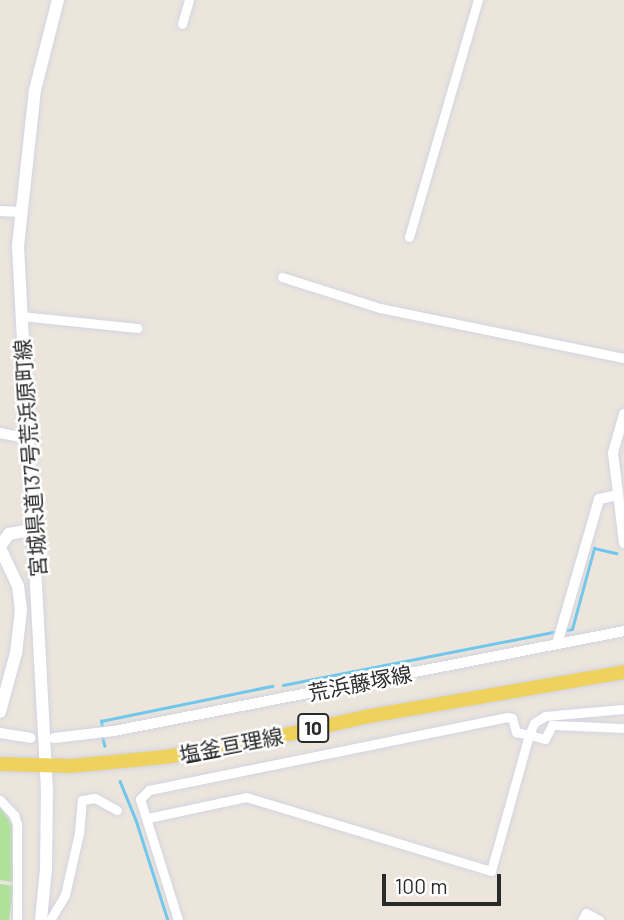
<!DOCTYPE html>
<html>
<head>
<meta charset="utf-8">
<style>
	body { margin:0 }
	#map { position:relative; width:624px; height:920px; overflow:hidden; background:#ece5dc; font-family:Barlow,"Noto Sans JP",sans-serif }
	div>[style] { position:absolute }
	.green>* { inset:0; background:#afe299; transform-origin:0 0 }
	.stream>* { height:2.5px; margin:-1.25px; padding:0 1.25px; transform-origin:1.25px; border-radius:1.25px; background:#6fc7ed }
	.roads { filter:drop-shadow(0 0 2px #d1d4e2) drop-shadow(0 0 2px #d1d4e2) }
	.minor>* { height:9px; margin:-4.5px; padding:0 4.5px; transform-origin:4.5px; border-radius:4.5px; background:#fff }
	.tertiary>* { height:10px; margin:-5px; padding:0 5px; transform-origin:5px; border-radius:5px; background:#fff }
	.secondary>* { height:12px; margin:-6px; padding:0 6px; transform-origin:6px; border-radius:6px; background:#fff }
	.primary>* { height:14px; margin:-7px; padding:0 7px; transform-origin:7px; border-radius:7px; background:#efd25e }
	span { translate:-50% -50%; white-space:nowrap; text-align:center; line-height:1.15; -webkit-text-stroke:5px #fff; paint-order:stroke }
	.shield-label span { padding:2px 5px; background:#fff; border:2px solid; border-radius:5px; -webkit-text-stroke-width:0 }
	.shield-label { font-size:19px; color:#2a2a2a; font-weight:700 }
	.street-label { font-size:21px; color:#2a2a2a }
	.scale { position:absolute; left:382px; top:874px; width:119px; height:32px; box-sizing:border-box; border:4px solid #2a2a2a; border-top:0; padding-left:9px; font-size:21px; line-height:24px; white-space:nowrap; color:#2a2a2a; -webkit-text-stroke:5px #fff; paint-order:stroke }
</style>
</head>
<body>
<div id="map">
	<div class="green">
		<div style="clip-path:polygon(0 806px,12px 825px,13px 882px,0 880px)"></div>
		<div style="left:0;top:884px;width:14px;height:36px;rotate:8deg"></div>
	</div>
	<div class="stream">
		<div style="left:567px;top:630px;width:5px;rotate:-11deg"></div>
		<div style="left:572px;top:629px;width:84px;rotate:-74.8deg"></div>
		<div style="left:594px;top:548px;width:23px;rotate:13deg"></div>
		<div style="left:283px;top:685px;width:276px;rotate:-11.1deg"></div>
		<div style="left:102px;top:728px;width:7px;rotate:-98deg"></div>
		<div style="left:101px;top:721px;width:175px;rotate:-11.6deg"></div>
		<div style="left:102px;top:735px;width:11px;rotate:75deg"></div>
		<div style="left:120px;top:781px;width:42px;rotate:67.7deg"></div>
		<div style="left:136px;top:820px;width:105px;rotate:72.3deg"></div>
	</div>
	<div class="roads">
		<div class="minor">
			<div style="left:182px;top:24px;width:25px;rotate:-74deg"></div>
			<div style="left:409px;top:237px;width:247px;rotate:-73.8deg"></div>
			<div style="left:282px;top:277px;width:103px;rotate:17.6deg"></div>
			<div style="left:380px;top:308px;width:249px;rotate:11.6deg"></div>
			<div style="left:21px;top:316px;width:117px;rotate:5.9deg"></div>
			<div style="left:0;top:800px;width:21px;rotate:47deg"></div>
			<div style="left:14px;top:815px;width:9px;rotate:72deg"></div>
			<div style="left:17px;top:824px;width:96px;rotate:90deg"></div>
			<div style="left:148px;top:818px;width:100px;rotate:-12.1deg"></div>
			<div style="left:246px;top:797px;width:256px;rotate:16.8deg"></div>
			<div style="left:491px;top:871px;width:141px;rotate:-74.4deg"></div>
			<div style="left:529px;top:735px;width:16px;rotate:14deg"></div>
			<div style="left:545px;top:739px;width:16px;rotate:-63deg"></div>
			<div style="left:552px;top:725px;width:72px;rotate:2.4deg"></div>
			<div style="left:50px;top:920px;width:29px;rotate:-59deg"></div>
			<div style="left:65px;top:895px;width:64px;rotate:-77.3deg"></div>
			<div style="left:79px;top:833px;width:33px;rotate:-85deg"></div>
			<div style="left:82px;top:800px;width:13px;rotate:-9deg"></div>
			<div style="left:95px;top:798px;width:25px;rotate:29deg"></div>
			<div style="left:178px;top:920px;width:127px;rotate:-107.4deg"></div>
			<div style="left:140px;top:799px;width:13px;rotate:-45deg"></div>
			<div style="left:149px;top:790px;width:366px;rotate:-11.5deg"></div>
			<div style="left:508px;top:717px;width:4px;rotate:14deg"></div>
			<div style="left:512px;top:718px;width:15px;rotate:74deg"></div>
			<div style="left:516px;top:732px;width:13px;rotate:13deg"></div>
			<div style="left:529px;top:735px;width:13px;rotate:-67deg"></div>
			<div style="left:534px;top:723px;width:13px;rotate:-32deg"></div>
			<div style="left:545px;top:716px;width:79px;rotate:-5.1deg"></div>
			<div style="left:582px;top:920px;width:8px;rotate:-60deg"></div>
			<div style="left:586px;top:913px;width:15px;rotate:28deg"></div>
		</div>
		<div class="tertiary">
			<div style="left:0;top:211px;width:21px;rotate:3deg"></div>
			<div style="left:624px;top:414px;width:41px;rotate:105.8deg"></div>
			<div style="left:613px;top:453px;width:91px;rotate:83deg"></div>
			<div style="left:0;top:433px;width:31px;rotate:11deg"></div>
			<div style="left:557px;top:644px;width:151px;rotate:-73.8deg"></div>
			<div style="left:599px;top:499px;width:19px;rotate:-12deg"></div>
			<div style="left:0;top:733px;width:31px;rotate:9deg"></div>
			<div style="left:54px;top:738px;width:60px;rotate:-6.7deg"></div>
			<div style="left:114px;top:731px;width:520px;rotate:-11.09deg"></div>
		</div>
		<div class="secondary">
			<div style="left:0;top:546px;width:15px;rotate:-53deg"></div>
			<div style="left:9px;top:534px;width:26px;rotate:-11deg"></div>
			<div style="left:0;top:548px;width:42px;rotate:64.7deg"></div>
			<div style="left:18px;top:586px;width:24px;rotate:83deg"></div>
			<div style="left:21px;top:610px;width:43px;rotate:96.6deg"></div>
			<div style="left:16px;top:653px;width:61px;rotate:105.2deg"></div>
			<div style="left:41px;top:920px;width:51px;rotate:-84.4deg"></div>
			<div style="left:46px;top:869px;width:78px;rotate:-89.3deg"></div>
			<div style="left:47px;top:791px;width:546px;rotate:-93.05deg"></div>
			<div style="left:18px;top:246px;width:157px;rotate:-83.8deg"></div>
			<div style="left:35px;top:90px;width:93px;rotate:-75.7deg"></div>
		</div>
		<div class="primary">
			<div style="left:0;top:764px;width:71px;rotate:1.6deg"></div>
			<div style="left:71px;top:766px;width:94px;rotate:-5.5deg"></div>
			<div style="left:165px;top:757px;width:85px;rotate:-9.5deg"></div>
			<div style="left:249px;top:743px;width:124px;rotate:-12.6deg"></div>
			<div style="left:370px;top:716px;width:258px;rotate:-9.8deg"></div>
		</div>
	</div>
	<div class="shield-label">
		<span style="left:313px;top:728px">10</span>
	</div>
	<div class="street-label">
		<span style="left:30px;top:458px;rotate:-94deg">宮城県道137号荒浜原町線</span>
		<span style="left:360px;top:683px;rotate:-11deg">荒浜藤塚線</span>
		<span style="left:231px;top:745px;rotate:-11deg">塩釜亘理線</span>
	</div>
	<div class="scale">100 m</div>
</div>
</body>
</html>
